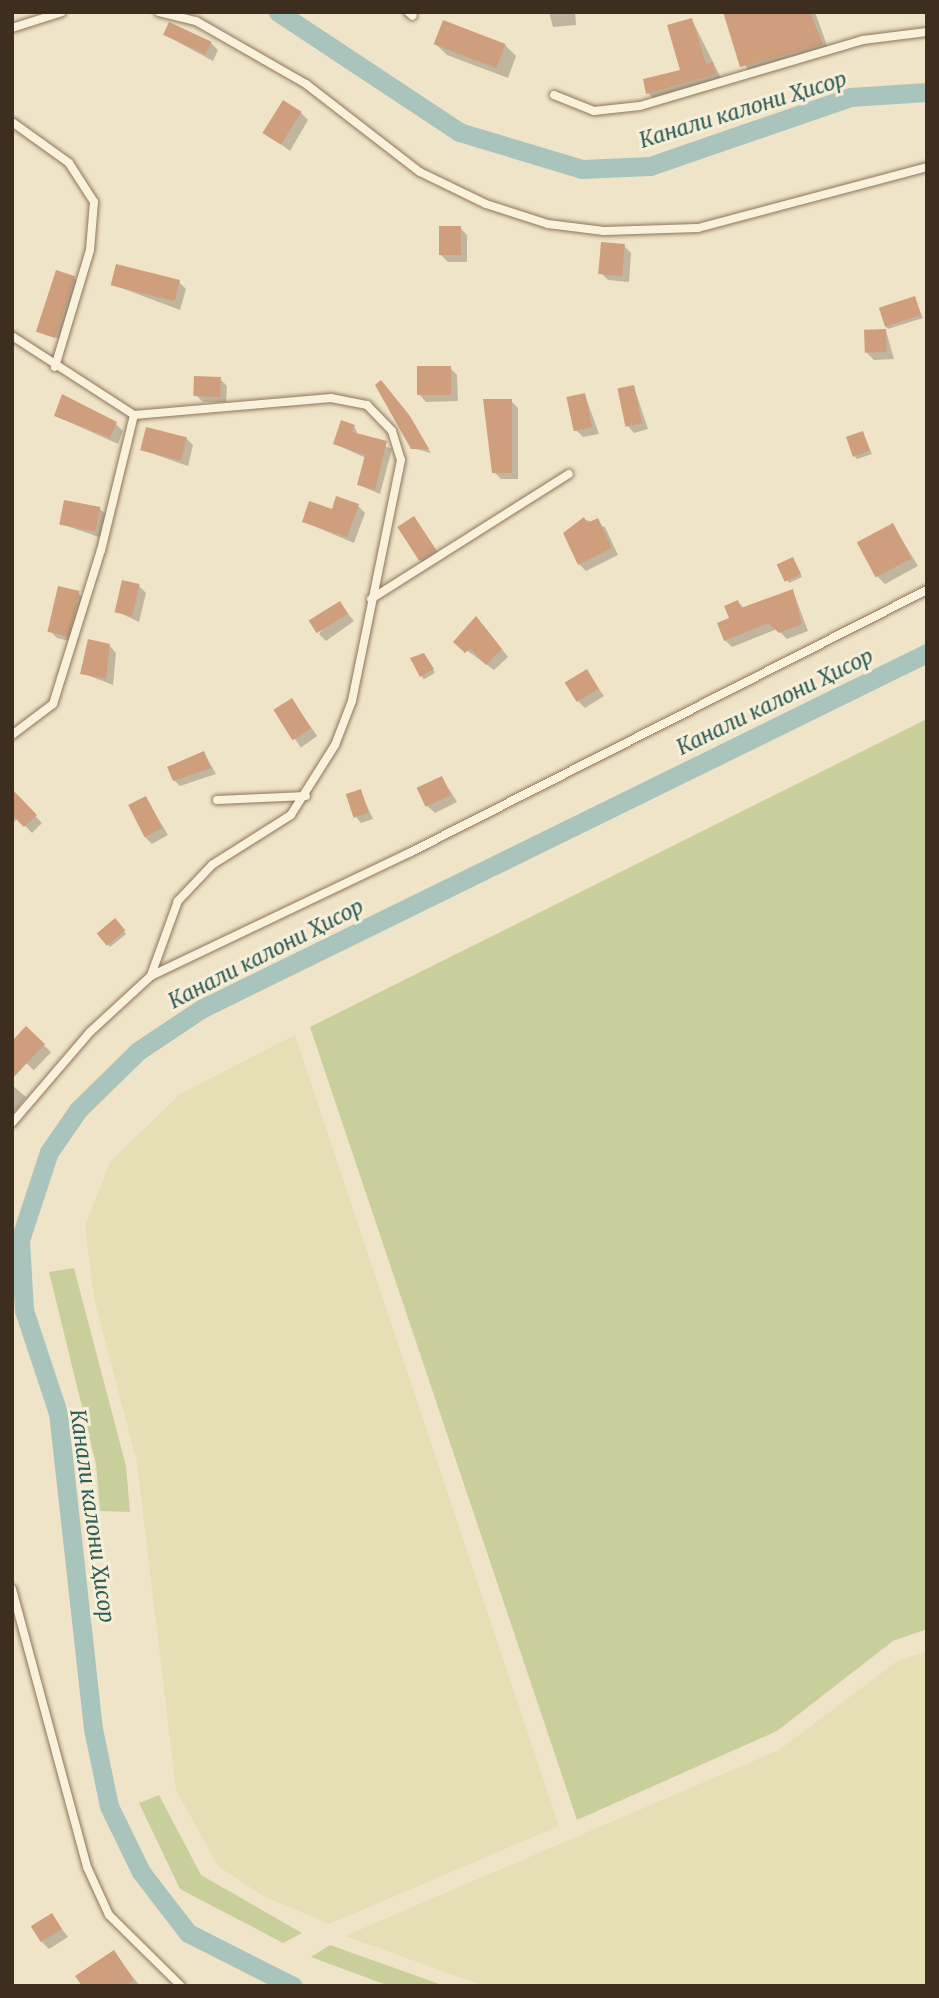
<!DOCTYPE html>
<html>
<head>
<meta charset="utf-8">
<style>
	body { margin:0 }
	#map { position:relative; width:939px; height:1998px; overflow:hidden; background:#f0e4c8; font-family:Merriweather,serif }
	div>[style] { position:absolute }
	.farmland>* { inset:0; background:#e6deb5 }
	.green>* { inset:0; background:#c9cf9b }
	.shadow>* { inset:0; background:#0003; transform-origin:0 0 }
	.canal>* { height:19px; margin:-9.5px; padding:0 9.5px; transform-origin:9.5px; border-radius:9.5px; background:#a9c4bc }
	.building>* { inset:0; background:#cf9f7d; transform-origin:0 0 }
	.roads { filter:drop-shadow(0 0 2px #8d765c) drop-shadow(0 0 2px #8d765c) }
	.lane>* { height:8px; margin:-4px; padding:0 4px; transform-origin:4px; border-radius:4px; background:#faf1dc }
	span { translate:-50% -50%; white-space:nowrap; text-align:center; line-height:1.15; -webkit-text-stroke:6px #f7eed8; paint-order:stroke }
	.water-label { font-size:21px; color:#2f5d5a; font-style:italic }
	.frame { position:absolute; inset:0; border:14px solid #3d2e20; pointer-events:none }
</style>
</head>
<body>
<div id="map">
	<div class="farmland">
		<div style="clip-path:polygon(295px 1035px,559px 1826px,329px 1924px,263px 1896px,218px 1866px,176px 1790px,137px 1463px,94px 1298px,85px 1226px,110px 1162px,180px 1094px)"></div>
		<div style="clip-path:polygon(927px 1651px,927px 1986px,484px 1986px,345px 1936px,779px 1750px,896px 1662px)"></div>
	</div>
	<div class="green">
		<div style="clip-path:polygon(927px 719px,927px 1629px,893px 1641px,777px 1731px,577px 1820px,310px 1027px)"></div>
		<div style="clip-path:polygon(74px 1268px,126px 1466px,130px 1512px,100px 1511px,96px 1464px,49px 1272px)"></div>
		<div style="clip-path:polygon(159px 1795px,201px 1875px,302px 1933px,283px 1943px,180px 1889px,139px 1803px)"></div>
		<div style="clip-path:polygon(330px 1945px,445px 1986px,389px 1986px,311px 1957px)"></div>
	</div>
	<div class="shadow">
		<div style="clip-path:polygon(549px 12px,575px 12px,576px 25px,553px 27px)"></div>
		<div style="clip-path:polygon(724px 12px,815px 12px,829px 51px,749px 73px)"></div>
		<div style="clip-path:polygon(692px 20px,722px 80px,654px 99px,648px 93px,683px 72px)"></div>
		<div style="clip-path:polygon(165px 35px,211px 43px,218px 50px,213px 61px)"></div>
		<div style="clip-path:polygon(436px 44px,505px 45px,516px 56px,508px 78px,447px 55px)"></div>
		<div style="clip-path:polygon(301px 113px,308px 120px,290px 151px,266px 133px)"></div>
		<div style="clip-path:polygon(460px 228px,467px 235px,467px 262px,448px 262px,441px 255px)"></div>
		<div style="clip-path:polygon(624px 246px,631px 253px,629px 282px,608px 280px,601px 273px)"></div>
		<div style="clip-path:polygon(74px 278px,81px 285px,65px 340px,47px 335px)"></div>
		<div style="clip-path:polygon(179px 282px,186px 289px,180px 310px,111px 284px)"></div>
		<div style="clip-path:polygon(914px 298px,923px 318px,888px 329px,885px 326px)"></div>
		<div style="clip-path:polygon(886px 331px,894px 359px,874px 360px,867px 353px)"></div>
		<div style="clip-path:polygon(450px 368px,457px 375px,458px 401px,426px 402px,419px 394px)"></div>
		<div style="clip-path:polygon(220px 379px,227px 386px,226px 402px,203px 402px,196px 395px)"></div>
		<div style="clip-path:polygon(386px 387px,431px 453px,412px 448px)"></div>
		<div style="clip-path:polygon(634px 387px,648px 429px,634px 433px,627px 425px)"></div>
		<div style="clip-path:polygon(585px 395px,599px 434px,583px 437px,576px 430px)"></div>
		<div style="clip-path:polygon(485px 401px,511px 401px,518px 408px,518px 479px,501px 479px,494px 472px)"></div>
		<div style="clip-path:polygon(56px 416px,116px 424px,123px 431px,118px 444px)"></div>
		<div style="clip-path:polygon(354px 426px,359px 436px,392px 449px,380px 494px,359px 485px,366px 458px,335px 444px)"></div>
		<div style="clip-path:polygon(863px 433px,872px 454px,857px 459px,854px 456px)"></div>
		<div style="clip-path:polygon(186px 438px,193px 445px,188px 466px,142px 450px)"></div>
		<div style="clip-path:polygon(358px 506px,365px 513px,354px 543px,304px 522px)"></div>
		<div style="clip-path:polygon(99px 508px,106px 515px,102px 538px,61px 524px)"></div>
		<div style="clip-path:polygon(414px 518px,442px 558px,427px 567px,420px 560px)"></div>
		<div style="clip-path:polygon(584px 519px,605px 527px,618px 555px,586px 571px,579px 564px)"></div>
		<div style="clip-path:polygon(893px 525px,918px 566px,885px 584px,878px 577px)"></div>
		<div style="clip-path:polygon(795px 562px,802px 577px,789px 583px,779px 565px)"></div>
		<div style="clip-path:polygon(139px 586px,146px 593px,139px 622px,116px 611px)"></div>
		<div style="clip-path:polygon(793px 591px,808px 631px,787px 639px,777px 629px,732px 647px,725px 640px,738px 602px,745px 609px)"></div>
		<div style="clip-path:polygon(78px 593px,85px 600px,74px 642px,57px 638px,50px 631px)"></div>
		<div style="clip-path:polygon(340px 604px,354px 621px,326px 641px,319px 634px)"></div>
		<div style="clip-path:polygon(483px 625px,508px 657px,494px 670px,455px 642px)"></div>
		<div style="clip-path:polygon(109px 645px,116px 653px,113px 685px,82px 673px)"></div>
		<div style="left:423px;top:653px;width:23px;height:13px;rotate:59deg"></div>
		<div style="clip-path:polygon(586px 671px,604px 696px,585px 708px,578px 701px)"></div>
		<div style="left:292px;top:700px;width:44px;height:20px;rotate:55deg"></div>
		<div style="clip-path:polygon(204px 753px,216px 774px,180px 786px,174px 780px)"></div>
		<div style="clip-path:polygon(442px 778px,457px 802px,435px 813px,427px 806px)"></div>
		<div style="clip-path:polygon(12px 791px,42px 823px,32px 833px,18px 818px,12px 824px)"></div>
		<div style="clip-path:polygon(360px 791px,373px 819px,361px 823px,356px 817px)"></div>
		<div style="clip-path:polygon(146px 798px,168px 835px,152px 844px,145px 837px)"></div>
		<div style="clip-path:polygon(118px 923px,126px 934px,110px 947px,99px 934px)"></div>
		<div style="left:26px;top:1028px;width:35px;height:25px;rotate:44deg"></div>
		<div style="clip-path:polygon(12px 1085px,26px 1097px,12px 1115px)"></div>
		<div style="clip-path:polygon(52px 1916px,68px 1937px,49px 1949px,42px 1942px)"></div>
		<div style="clip-path:polygon(113px 1952px,140px 1986px,84px 1986px)"></div>
	</div>
	<div class="canal">
		<div style="left:278px;top:12px;width:217px;rotate:33.5deg"></div>
		<div style="left:459px;top:132px;width:128px;rotate:16.7deg"></div>
		<div style="left:582px;top:169px;width:68px;rotate:-2.5deg"></div>
		<div style="left:650px;top:166px;width:212px;rotate:-19deg"></div>
		<div style="left:850px;top:97px;width:77px;rotate:-3.7deg"></div>
		<div style="left:293px;top:1986px;width:118px;rotate:-153.2deg"></div>
		<div style="left:188px;top:1933px;width:77px;rotate:-127.6deg"></div>
		<div style="left:141px;top:1872px;width:73px;rotate:-115.9deg"></div>
		<div style="left:109px;top:1806px;width:79px;rotate:-101.7deg"></div>
		<div style="left:93px;top:1729px;width:318px;rotate:-96.3deg"></div>
		<div style="left:58px;top:1413px;width:108px;rotate:-108.3deg"></div>
		<div style="left:24px;top:1310px;width:70px;rotate:-93.3deg"></div>
		<div style="left:20px;top:1240px;width:93px;rotate:-71.8deg"></div>
		<div style="left:49px;top:1152px;width:51px;rotate:-55.4deg"></div>
		<div style="left:78px;top:1110px;width:84px;rotate:-44.5deg"></div>
		<div style="left:138px;top:1051px;width:76px;rotate:-33.7deg"></div>
		<div style="left:201px;top:1009px;width:809px;rotate:-26.12deg"></div>
	</div>
	<div class="building">
		<div style="clip-path:polygon(723px 12px,810px 12px,823px 44px,740px 67px)"></div>
		<div style="clip-path:polygon(692px 18px,706px 64px,713px 62px,716px 74px,646px 94px,643px 79px,680px 70px,667px 25px)"></div>
		<div style="left:443px;top:20px;width:67px;height:26px;rotate:21deg"></div>
		<div style="left:169px;top:22px;width:47px;height:14px;rotate:25deg"></div>
		<div style="left:283px;top:100px;width:22px;height:39px;rotate:32deg"></div>
		<div style="left:439px;top:226px;width:22px;height:29px"></div>
		<div style="left:601px;top:242px;width:24px;height:32px;rotate:5deg"></div>
		<div style="left:116px;top:264px;width:66px;height:22px;rotate:14deg"></div>
		<div style="left:56px;top:270px;width:20px;height:65px;rotate:18deg"></div>
		<div style="left:915px;top:296px;width:20px;height:38px;rotate:72deg"></div>
		<div style="left:886px;top:329px;width:23px;height:22px;rotate:88deg"></div>
		<div style="left:451px;top:366px;width:29px;height:34px;rotate:90deg"></div>
		<div style="left:194px;top:376px;width:27px;height:20px;rotate:2deg"></div>
		<div style="clip-path:polygon(381px 380px,410px 416px,429px 449px,411px 449px,375px 385px)"></div>
		<div style="left:634px;top:385px;width:39px;height:17px;rotate:78deg"></div>
		<div style="left:585px;top:393px;width:35px;height:19px;rotate:78deg"></div>
		<div style="clip-path:polygon(62px 394px,117px 422px,110px 438px,54px 416px)"></div>
		<div style="clip-path:polygon(483px 399px,512px 399px,512px 473px,492px 473px)"></div>
		<div style="clip-path:polygon(341px 420px,355px 425px,352px 432px,387px 441px,375px 490px,357px 485px,365px 455px,333px 444px)"></div>
		<div style="left:146px;top:427px;width:42px;height:24px;rotate:14deg"></div>
		<div style="left:863px;top:431px;width:21px;height:18px;rotate:71deg"></div>
		<div style="clip-path:polygon(336px 496px,359px 504px,347px 537px,302px 522px,309px 501px,332px 509px)"></div>
		<div style="left:64px;top:500px;width:37px;height:25px;rotate:11deg"></div>
		<div style="left:414px;top:516px;width:40px;height:20px;rotate:57deg"></div>
		<div style="clip-path:polygon(584px 517px,587px 523px,598px 518px,612px 548px,578px 565px,563px 533px)"></div>
		<div style="left:893px;top:523px;width:40px;height:41px;rotate:62deg"></div>
		<div style="left:793px;top:557px;width:19px;height:18px;rotate:65deg"></div>
		<div style="left:122px;top:580px;width:18px;height:33px;rotate:13deg"></div>
		<div style="left:58px;top:586px;width:22px;height:47px;rotate:13deg"></div>
		<div style="clip-path:polygon(793px 589px,802px 624px,779px 633px,768px 623px,724px 641px,717px 623px,729px 618px,724px 606px,738px 600px,741px 608px)"></div>
		<div style="left:340px;top:601px;width:15px;height:37px;rotate:58deg"></div>
		<div style="clip-path:polygon(476px 616px,502px 649px,486px 665px,470px 648px,465px 653px,453px 642px)"></div>
		<div style="clip-path:polygon(88px 639px,110px 644px,106px 679px,80px 674px)"></div>
		<div style="clip-path:polygon(424px 653px,434px 669px,420px 677px,410px 658px)"></div>
		<div style="left:587px;top:669px;width:23px;height:26px;rotate:59deg"></div>
		<div style="left:292px;top:698px;width:36px;height:22px;rotate:58deg"></div>
		<div style="clip-path:polygon(204px 751px,211px 768px,173px 781px,167px 767px)"></div>
		<div style="left:442px;top:776px;width:21px;height:28px;rotate:65deg"></div>
		<div style="clip-path:polygon(12px 789px,37px 815px,24px 827px,12px 815px)"></div>
		<div style="left:361px;top:789px;width:25px;height:16px;rotate:72deg"></div>
		<div style="left:146px;top:796px;width:36px;height:20px;rotate:63deg"></div>
		<div style="left:115px;top:918px;width:16px;height:24px;rotate:50deg"></div>
		<div style="clip-path:polygon(26px 1026px,45px 1044px,12px 1079px,12px 1041px)"></div>
		<div style="left:52px;top:1913px;width:19px;height:25px;rotate:58deg"></div>
		<div style="clip-path:polygon(114px 1950px,134px 1980px,124px 1986px,82px 1986px,75px 1976px)"></div>
	</div>
	<div class="roads">
		<div class="lane">
			<div style="left:159px;top:12px;width:38px;rotate:14deg"></div>
			<div style="left:196px;top:21px;width:127px;rotate:29.8deg"></div>
			<div style="left:306px;top:84px;width:144px;rotate:37.7deg"></div>
			<div style="left:420px;top:172px;width:73px;rotate:25.9deg"></div>
			<div style="left:486px;top:204px;width:65px;rotate:17.9deg"></div>
			<div style="left:548px;top:224px;width:56px;rotate:7.1deg"></div>
			<div style="left:604px;top:231px;width:94px;rotate:-1.8deg"></div>
			<div style="left:698px;top:228px;width:237px;rotate:-14.9deg"></div>
			<div style="left:408px;top:12px;width:6px;rotate:39deg"></div>
			<div style="left:12px;top:28px;width:52px;rotate:-17.7deg"></div>
			<div style="left:554px;top:95px;width:43px;rotate:21.8deg"></div>
			<div style="left:594px;top:111px;width:46px;rotate:-6.2deg"></div>
			<div style="left:640px;top:106px;width:233px;rotate:-16.5deg"></div>
			<div style="left:863px;top:40px;width:64px;rotate:-7.1deg"></div>
			<div style="left:12px;top:122px;width:70px;rotate:35.7deg"></div>
			<div style="left:69px;top:163px;width:46px;rotate:57.3deg"></div>
			<div style="left:94px;top:202px;width:48px;rotate:94.8deg"></div>
			<div style="left:90px;top:250px;width:122px;rotate:106.7deg"></div>
			<div style="left:12px;top:336px;width:145px;rotate:32.9deg"></div>
			<div style="left:134px;top:415px;width:139px;rotate:103.7deg"></div>
			<div style="left:101px;top:550px;width:161px;rotate:107.3deg"></div>
			<div style="left:53px;top:704px;width:51px;rotate:142.9deg"></div>
			<div style="left:134px;top:415px;width:198px;rotate:-4.9deg"></div>
			<div style="left:331px;top:398px;width:37px;rotate:11deg"></div>
			<div style="left:367px;top:405px;width:36px;rotate:46deg"></div>
			<div style="left:392px;top:431px;width:30px;rotate:73deg"></div>
			<div style="left:401px;top:460px;width:246px;rotate:101.5deg"></div>
			<div style="left:352px;top:701px;width:47px;rotate:111.1deg"></div>
			<div style="left:335px;top:745px;width:83px;rotate:122.2deg"></div>
			<div style="left:291px;top:815px;width:93px;rotate:147.7deg"></div>
			<div style="left:212px;top:865px;width:50px;rotate:133.4deg"></div>
			<div style="left:178px;top:901px;width:79px;rotate:110deg"></div>
			<div style="left:371px;top:599px;width:234px;rotate:-32.3deg"></div>
			<div style="left:217px;top:800px;width:89px;rotate:-2.6deg"></div>
			<div style="left:12px;top:1123px;width:120px;rotate:-49.4deg"></div>
			<div style="left:90px;top:1032px;width:83px;rotate:-42.6deg"></div>
			<div style="left:151px;top:976px;width:286px;rotate:-25.5deg"></div>
			<div style="left:409px;top:853px;width:581px;rotate:-26.92deg"></div>
			<div style="left:12px;top:1589px;width:288px;rotate:74.9deg"></div>
			<div style="left:87px;top:1867px;width:53px;rotate:65.4deg"></div>
			<div style="left:109px;top:1915px;width:101px;rotate:44.6deg"></div>
		</div>
	</div>
	<div class="water-label">
		<span style="left:743px;top:110px;rotate:-17deg">Канали калони Ҳисор</span>
		<span style="left:775px;top:702px;rotate:-26deg">Канали калони Ҳисор</span>
		<span style="left:266px;top:954px;rotate:-27deg">Канали калони Ҳисор</span>
		<span style="left:92px;top:1516px;rotate:82deg">Канали калони Ҳисор</span>
	</div>
	<div class="frame"></div>
</div>
</body>
</html>
